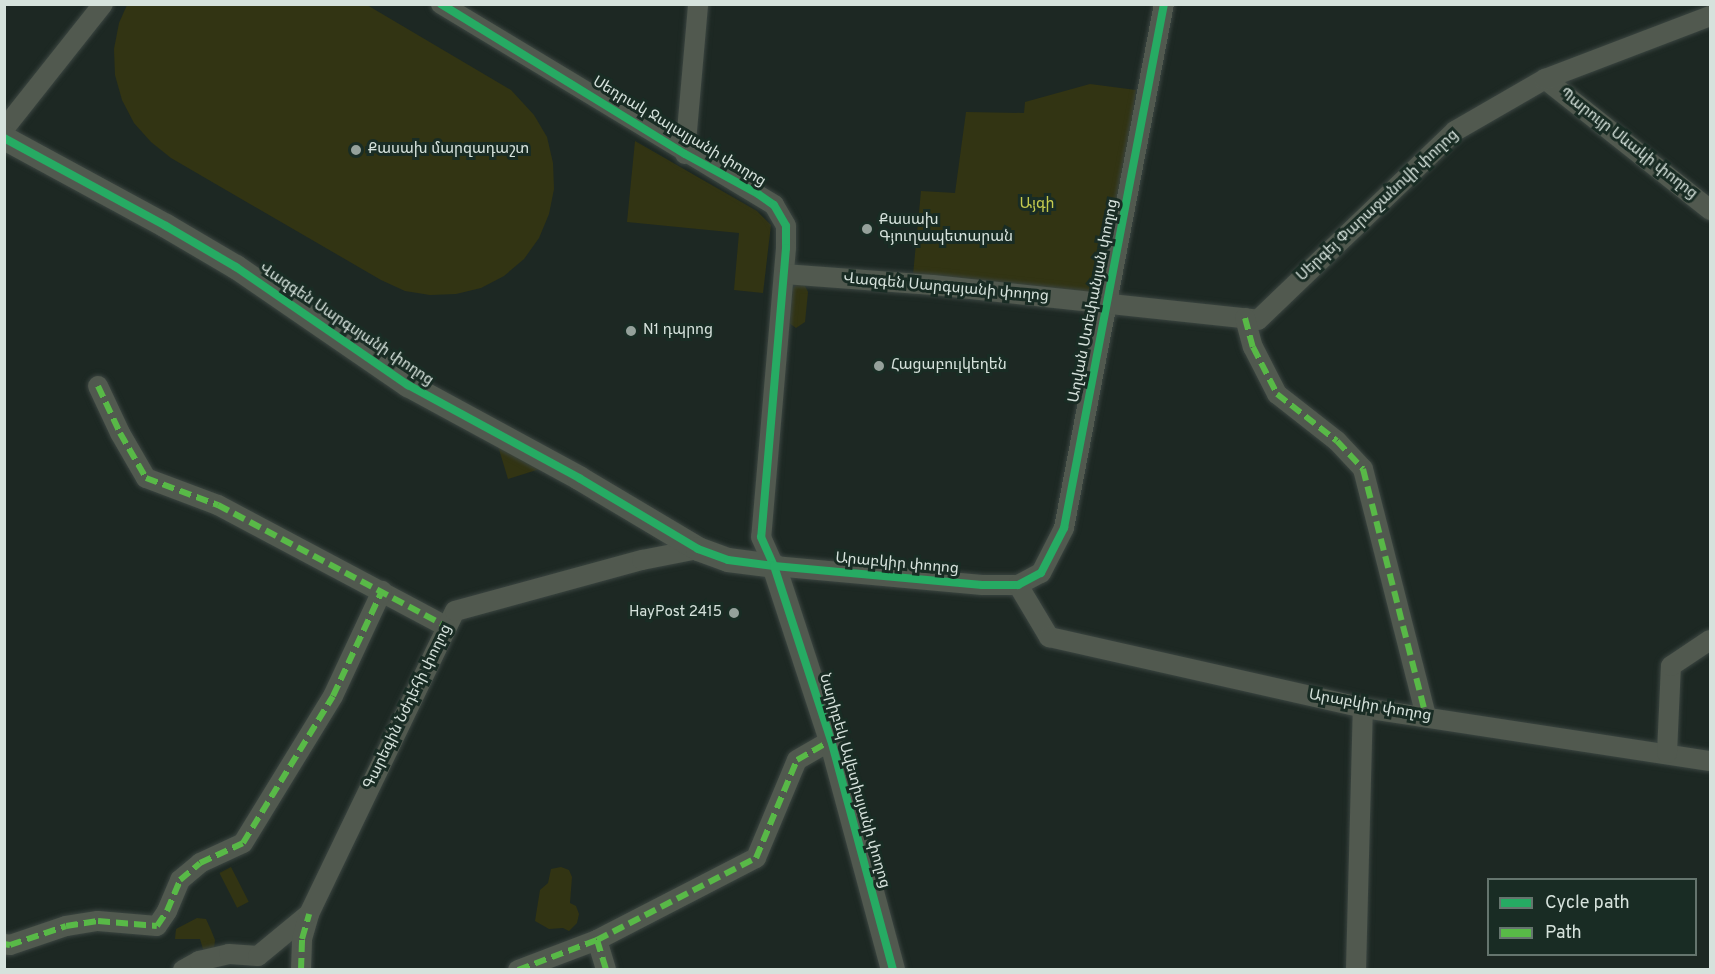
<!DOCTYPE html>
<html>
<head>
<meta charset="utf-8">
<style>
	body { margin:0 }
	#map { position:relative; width:1715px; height:974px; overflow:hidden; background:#1d2823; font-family:Overpass,"Noto Sans Armenian",sans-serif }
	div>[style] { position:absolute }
	.green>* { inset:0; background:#323413; transform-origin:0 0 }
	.roads { filter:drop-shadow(0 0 2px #3b4541) drop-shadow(0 0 2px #3b4541) }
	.minor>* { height:20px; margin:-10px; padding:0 10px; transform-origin:10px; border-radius:10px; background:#51594f }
	.tertiary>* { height:24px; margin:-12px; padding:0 12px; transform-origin:12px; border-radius:12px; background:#51594f }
	.quiet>* { height:6px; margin-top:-3px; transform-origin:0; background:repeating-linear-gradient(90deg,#58b947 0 12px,transparent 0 18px) }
	.cycleway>* { height:8px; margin:-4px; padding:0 4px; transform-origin:4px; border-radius:4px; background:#26ab63 }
	.dots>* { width:16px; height:16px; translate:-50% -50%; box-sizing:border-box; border:3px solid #192c24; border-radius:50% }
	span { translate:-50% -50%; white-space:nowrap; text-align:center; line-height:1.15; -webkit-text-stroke:6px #192c24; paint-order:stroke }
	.street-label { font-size:15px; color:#d6e2dc }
	.poi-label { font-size:15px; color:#d6e2dc }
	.left { translate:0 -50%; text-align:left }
	.right { translate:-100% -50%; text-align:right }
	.park-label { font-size:15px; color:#c6cb4f }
	.frame { position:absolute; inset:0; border:6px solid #d6e2dc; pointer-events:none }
	.legend { position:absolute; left:1487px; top:878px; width:210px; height:78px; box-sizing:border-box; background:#192c24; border:2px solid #65756e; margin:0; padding:8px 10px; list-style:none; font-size:18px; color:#d6e2dc }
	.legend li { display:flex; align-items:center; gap:12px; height:30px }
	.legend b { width:30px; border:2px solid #65756e }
</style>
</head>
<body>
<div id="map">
	<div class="green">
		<div style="clip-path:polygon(127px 5px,367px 5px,511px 90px,534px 115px,547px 137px,553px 163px,554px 189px,549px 214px,539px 238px,524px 259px,504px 276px,481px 288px,456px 294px,430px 295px,405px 291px,381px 280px,171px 158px,151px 142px,134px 123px,122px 100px,115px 75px,114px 49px,119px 23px)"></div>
		<div style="clip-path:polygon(1090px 84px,1136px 90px,1109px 300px,913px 275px,921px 191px,955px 193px,966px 112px,1024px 113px,1025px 102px)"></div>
		<div style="clip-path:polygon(635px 141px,757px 211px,771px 225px,763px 293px,734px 290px,739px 233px,627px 222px)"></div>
		<div style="clip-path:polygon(797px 284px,805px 286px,808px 292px,805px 322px,796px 328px,789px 323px,793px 288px)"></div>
		<div style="clip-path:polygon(495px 436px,559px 463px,508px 479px)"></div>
		<div style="left:231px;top:867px;width:39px;height:13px;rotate:63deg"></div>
		<div style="clip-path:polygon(561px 867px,569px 870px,572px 877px,570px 903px,576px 906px,579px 914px,577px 923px,569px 931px,563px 928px,549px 929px,535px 921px,540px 890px,548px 883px,551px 869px)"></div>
		<div style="clip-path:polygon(197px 918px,206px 919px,211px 930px,215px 940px,214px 949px,203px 949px,200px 939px,175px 939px,176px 929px)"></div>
	</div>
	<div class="roads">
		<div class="minor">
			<div style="left:441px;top:4px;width:389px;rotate:31.1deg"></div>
			<div style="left:774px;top:205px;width:24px;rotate:60deg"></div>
			<div style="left:786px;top:226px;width:22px;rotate:90deg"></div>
			<div style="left:786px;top:248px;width:290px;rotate:94.9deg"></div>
			<div style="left:761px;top:537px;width:32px;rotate:66deg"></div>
			<div style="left:774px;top:566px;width:209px;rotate:5.2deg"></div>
			<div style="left:982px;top:585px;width:36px"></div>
			<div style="left:1018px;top:585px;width:26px;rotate:-28deg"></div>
			<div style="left:1041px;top:573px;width:51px;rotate:-62.9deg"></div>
			<div style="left:1064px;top:528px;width:533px;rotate:-79.2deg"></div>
			<div style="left:1545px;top:79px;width:211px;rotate:38.4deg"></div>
			<div style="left:4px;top:129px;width:159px;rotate:-51.6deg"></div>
			<div style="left:685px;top:154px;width:151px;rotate:-85deg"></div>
			<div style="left:784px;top:274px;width:149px;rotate:4.2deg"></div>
			<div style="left:933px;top:285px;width:327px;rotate:6.1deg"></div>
			<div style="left:1258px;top:320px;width:273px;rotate:-43.8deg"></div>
			<div style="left:1455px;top:131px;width:104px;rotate:-30deg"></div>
			<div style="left:1545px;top:79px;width:177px;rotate:-20.9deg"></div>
			<div style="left:1245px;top:318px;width:30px;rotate:75deg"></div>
			<div style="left:1253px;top:347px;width:53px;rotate:62.9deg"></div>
			<div style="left:1277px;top:394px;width:76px;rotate:38.1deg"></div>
			<div style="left:1337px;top:441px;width:38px;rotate:47deg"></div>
			<div style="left:1363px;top:469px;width:255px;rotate:75.7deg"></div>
			<div style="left:98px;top:386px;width:52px;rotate:64.9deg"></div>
			<div style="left:120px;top:433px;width:52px;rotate:60deg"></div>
			<div style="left:146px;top:478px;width:77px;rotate:20.6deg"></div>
			<div style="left:218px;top:505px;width:258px;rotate:28deg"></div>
			<div style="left:1018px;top:585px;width:61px;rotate:59.2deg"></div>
			<div style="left:1049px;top:637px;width:322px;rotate:12.7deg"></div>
			<div style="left:1363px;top:708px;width:351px;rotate:8.7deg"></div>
			<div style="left:1667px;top:753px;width:87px;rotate:-87.4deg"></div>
			<div style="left:1671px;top:666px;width:47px;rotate:-33.7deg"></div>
			<div style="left:597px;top:940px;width:31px;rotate:73deg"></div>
			<div style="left:4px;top:944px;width:6px;rotate:9deg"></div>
			<div style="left:10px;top:945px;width:59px;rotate:-18.7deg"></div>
			<div style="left:66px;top:926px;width:32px;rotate:-9deg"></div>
			<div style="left:98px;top:921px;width:59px;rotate:4.8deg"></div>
			<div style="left:157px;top:926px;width:18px;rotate:-56deg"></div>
			<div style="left:167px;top:911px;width:34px;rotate:-67deg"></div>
			<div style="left:180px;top:880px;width:26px;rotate:-40deg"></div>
			<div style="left:200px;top:863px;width:47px;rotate:-24.9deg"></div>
			<div style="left:243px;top:843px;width:172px;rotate:-58.5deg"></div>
			<div style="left:333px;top:696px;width:116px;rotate:-65deg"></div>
			<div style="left:183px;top:970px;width:18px;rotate:-29deg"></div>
			<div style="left:199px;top:961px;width:31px;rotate:-13deg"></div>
			<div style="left:229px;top:954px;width:29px;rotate:4deg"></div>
			<div style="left:258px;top:956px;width:66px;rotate:-39.5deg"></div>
			<div style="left:301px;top:970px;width:31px;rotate:-88deg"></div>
			<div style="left:302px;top:939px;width:26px;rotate:-74deg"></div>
			<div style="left:309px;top:914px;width:336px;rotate:-64.3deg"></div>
			<div style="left:455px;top:611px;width:194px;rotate:-15.3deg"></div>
			<div style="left:642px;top:560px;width:57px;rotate:-11.1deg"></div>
			<div style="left:518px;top:970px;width:85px;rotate:-20.8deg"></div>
			<div style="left:597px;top:940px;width:179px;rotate:-27.3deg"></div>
			<div style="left:756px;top:858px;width:106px;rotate:-67.3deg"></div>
			<div style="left:797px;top:760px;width:39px;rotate:-30deg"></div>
			<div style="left:1356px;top:970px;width:262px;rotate:-88.5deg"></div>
		</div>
		<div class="tertiary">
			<div style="left:4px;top:138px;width:184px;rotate:28.5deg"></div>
			<div style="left:166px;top:226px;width:81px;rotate:30.4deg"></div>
			<div style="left:236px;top:267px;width:209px;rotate:34.5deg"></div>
			<div style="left:408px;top:385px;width:195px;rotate:28.5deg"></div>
			<div style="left:579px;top:478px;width:139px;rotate:30.8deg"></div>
			<div style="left:698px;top:549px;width:32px;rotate:20deg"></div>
			<div style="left:728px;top:560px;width:46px;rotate:7.4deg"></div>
			<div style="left:774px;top:566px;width:183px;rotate:71.9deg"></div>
			<div style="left:831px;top:740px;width:238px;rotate:74.9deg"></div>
		</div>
	</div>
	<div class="quiet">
		<div style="left:1245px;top:318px;width:30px;rotate:75deg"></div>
		<div style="left:1253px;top:347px;width:53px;rotate:62.9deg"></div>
		<div style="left:1277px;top:394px;width:76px;rotate:38.1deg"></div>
		<div style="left:1337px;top:441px;width:38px;rotate:47deg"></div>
		<div style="left:1363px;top:469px;width:255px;rotate:75.7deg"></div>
		<div style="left:98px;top:386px;width:52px;rotate:64.9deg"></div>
		<div style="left:120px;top:433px;width:52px;rotate:60deg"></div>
		<div style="left:146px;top:478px;width:77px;rotate:20.6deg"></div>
		<div style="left:218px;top:505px;width:258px;rotate:28deg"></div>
		<div style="left:597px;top:940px;width:31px;rotate:73deg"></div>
		<div style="left:4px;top:944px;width:6px;rotate:9deg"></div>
		<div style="left:10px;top:945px;width:59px;rotate:-18.7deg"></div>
		<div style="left:66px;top:926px;width:32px;rotate:-9deg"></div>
		<div style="left:98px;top:921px;width:59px;rotate:4.8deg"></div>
		<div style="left:157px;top:926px;width:18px;rotate:-56deg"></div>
		<div style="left:167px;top:911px;width:34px;rotate:-67deg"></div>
		<div style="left:180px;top:880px;width:26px;rotate:-40deg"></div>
		<div style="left:200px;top:863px;width:47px;rotate:-24.9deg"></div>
		<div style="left:243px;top:843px;width:172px;rotate:-58.5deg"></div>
		<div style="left:333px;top:696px;width:116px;rotate:-65deg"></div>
		<div style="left:301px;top:970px;width:31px;rotate:-88deg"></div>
		<div style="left:302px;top:939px;width:26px;rotate:-74deg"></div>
		<div style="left:518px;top:970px;width:85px;rotate:-20.8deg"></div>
		<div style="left:597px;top:940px;width:179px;rotate:-27.3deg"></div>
		<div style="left:756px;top:858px;width:106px;rotate:-67.3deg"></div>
		<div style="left:797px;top:760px;width:39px;rotate:-30deg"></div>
	</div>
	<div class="cycleway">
		<div style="left:441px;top:4px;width:286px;rotate:31.6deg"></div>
		<div style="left:685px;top:154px;width:83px;rotate:28.7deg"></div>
		<div style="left:758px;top:194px;width:19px;rotate:35deg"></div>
		<div style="left:774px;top:205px;width:24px;rotate:60deg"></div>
		<div style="left:786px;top:226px;width:22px;rotate:90deg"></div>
		<div style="left:786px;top:248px;width:290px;rotate:94.9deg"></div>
		<div style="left:761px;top:537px;width:32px;rotate:66deg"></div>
		<div style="left:774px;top:566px;width:183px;rotate:71.9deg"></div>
		<div style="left:831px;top:740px;width:238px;rotate:74.9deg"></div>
		<div style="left:4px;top:138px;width:184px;rotate:28.5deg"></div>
		<div style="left:166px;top:226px;width:81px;rotate:30.4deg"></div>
		<div style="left:236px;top:267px;width:209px;rotate:34.5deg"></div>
		<div style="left:408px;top:385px;width:195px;rotate:28.5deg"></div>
		<div style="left:579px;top:478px;width:139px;rotate:30.8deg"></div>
		<div style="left:698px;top:549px;width:32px;rotate:20deg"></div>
		<div style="left:728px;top:560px;width:46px;rotate:7.4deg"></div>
		<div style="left:774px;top:566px;width:209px;rotate:5.2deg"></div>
		<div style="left:982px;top:585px;width:36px"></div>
		<div style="left:1018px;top:585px;width:26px;rotate:-28deg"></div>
		<div style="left:1041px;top:573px;width:51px;rotate:-62.9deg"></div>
		<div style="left:1064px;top:528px;width:533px;rotate:-79.2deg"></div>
	</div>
	<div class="dots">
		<div style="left:356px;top:150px;background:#95a19b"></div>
		<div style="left:867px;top:229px;background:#95a19b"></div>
		<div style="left:631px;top:331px;background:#95a19b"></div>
		<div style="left:879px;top:366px;background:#95a19b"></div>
		<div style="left:734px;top:613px;background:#95a19b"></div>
	</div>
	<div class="street-label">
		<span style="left:679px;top:132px;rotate:31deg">Սեդրակ Ջալալյանի փողոց</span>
		<span style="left:1628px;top:144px;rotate:38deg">Պարույր Սևակի փողոց</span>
		<span style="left:1378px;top:206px;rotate:-43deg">Սերգեյ Փարաջանովի փողոց</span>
		<span style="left:946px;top:288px;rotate:5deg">Վազգեն Սարգսյանի փողոց</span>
		<span style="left:1094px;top:301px;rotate:-79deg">Աղվան Ստեփանյան փողոց</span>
		<span style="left:346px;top:325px;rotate:34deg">Վազգեն Սարգսյանի փողոց</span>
		<span style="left:897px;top:564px;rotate:5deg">Արաբկիր փողոց</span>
		<span style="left:1370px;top:706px;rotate:10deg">Արաբկիր փողոց</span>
		<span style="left:408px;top:707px;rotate:-64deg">Գարեգին Նժդեհի փողոց</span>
		<span style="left:854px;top:781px;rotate:74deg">Նարիբեկ Ավետիսյանի փողոց</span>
	</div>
	<div class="poi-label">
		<span class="left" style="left:368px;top:150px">Քասախ մարզադաշտ</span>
		<span class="left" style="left:879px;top:229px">Քասախ<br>Գյուղապետարան</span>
		<span class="left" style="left:643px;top:331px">N1 դպրոց</span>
		<span class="left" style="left:891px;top:366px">Հացաբուլկեղեն</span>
		<span class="right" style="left:722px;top:613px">HayPost 2415</span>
	</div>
	<div class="park-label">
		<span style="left:1037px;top:205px">Այգի</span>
	</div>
	<div class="frame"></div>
	<ul class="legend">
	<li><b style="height:8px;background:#26ab63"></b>Cycle path</li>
	<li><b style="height:8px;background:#58b947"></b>Path</li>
	</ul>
</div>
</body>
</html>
